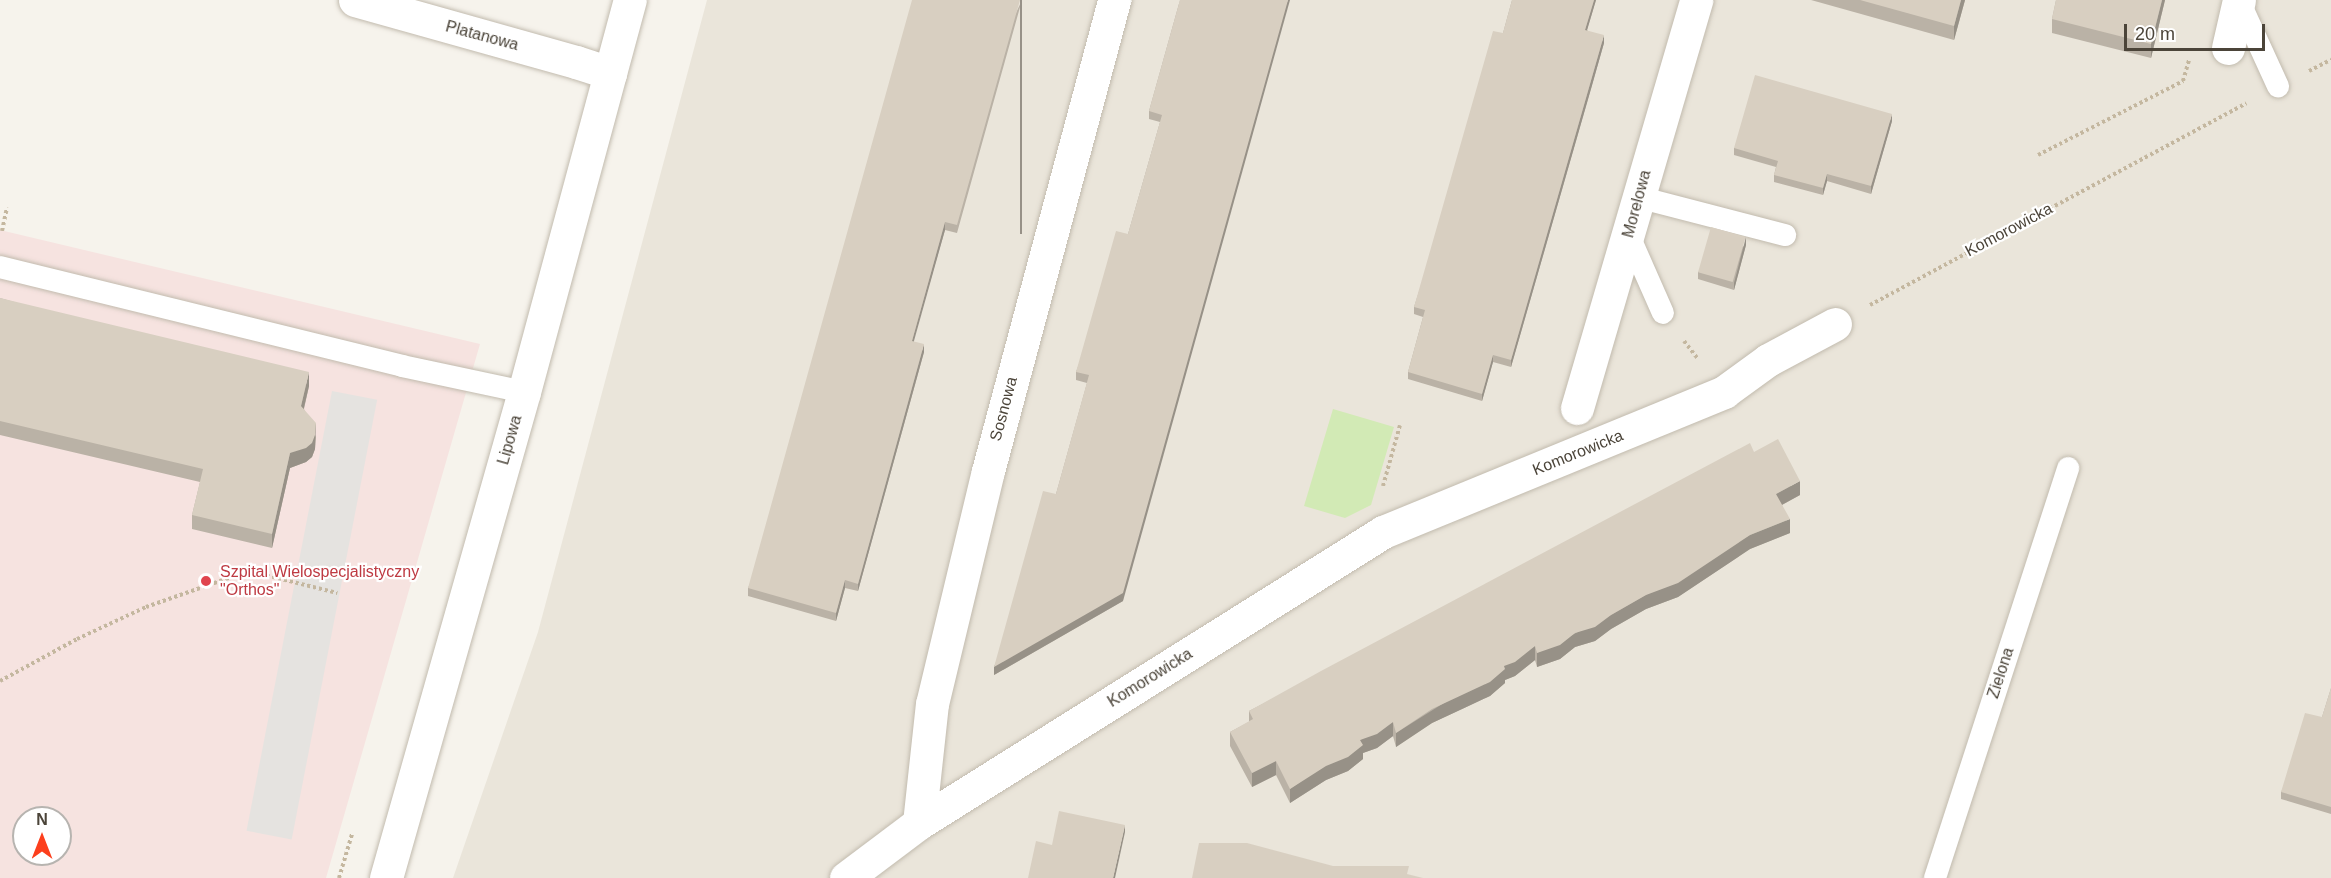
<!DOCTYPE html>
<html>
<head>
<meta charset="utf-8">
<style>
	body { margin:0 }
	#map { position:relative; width:2331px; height:878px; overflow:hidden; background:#f6f3ec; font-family:Arial,sans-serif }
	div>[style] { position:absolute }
	.residential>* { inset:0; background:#eae5da }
	.medical>* { inset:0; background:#f6e3e0 }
	.green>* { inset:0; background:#d2eab5 }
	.parking>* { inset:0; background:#e5e3e0; transform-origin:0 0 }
	.path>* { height:4px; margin-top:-2px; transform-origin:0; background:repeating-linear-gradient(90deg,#c4b79f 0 3px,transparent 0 6px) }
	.roads { filter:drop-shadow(0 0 2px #c2bbae) drop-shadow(0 0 2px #c2bbae) }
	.service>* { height:22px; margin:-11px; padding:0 11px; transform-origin:11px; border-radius:11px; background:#fff }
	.minor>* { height:33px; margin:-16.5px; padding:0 16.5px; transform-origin:16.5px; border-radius:16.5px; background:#fff }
	.tertiary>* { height:33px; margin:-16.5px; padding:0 16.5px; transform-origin:16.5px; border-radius:16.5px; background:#fff }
	.wall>* { inset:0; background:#bab2a6 }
	.shaded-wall>* { inset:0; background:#979187; transform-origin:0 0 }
	.building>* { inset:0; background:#d8cfc1; transform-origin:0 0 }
	.dots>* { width:16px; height:16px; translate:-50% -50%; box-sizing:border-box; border:3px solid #fff; border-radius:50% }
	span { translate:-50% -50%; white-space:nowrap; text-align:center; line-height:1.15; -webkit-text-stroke:4.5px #fff; paint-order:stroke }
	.street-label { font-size:16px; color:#4b4439 }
	.health-label { font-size:16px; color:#be3a42 }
	.left { translate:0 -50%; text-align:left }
	.north { position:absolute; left:12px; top:806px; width:60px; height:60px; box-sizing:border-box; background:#fff; border:2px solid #b7b4b0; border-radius:50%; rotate:0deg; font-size:16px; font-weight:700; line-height:24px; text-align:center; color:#4b4439 }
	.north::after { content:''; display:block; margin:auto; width:21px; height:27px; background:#fc3f1d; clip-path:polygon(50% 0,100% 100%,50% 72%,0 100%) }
	.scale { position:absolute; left:2124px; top:24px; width:141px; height:27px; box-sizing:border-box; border:3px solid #4b4439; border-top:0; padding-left:8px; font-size:18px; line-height:21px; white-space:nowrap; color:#4b4439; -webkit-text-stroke:4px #fff; paint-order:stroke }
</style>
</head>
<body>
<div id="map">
	<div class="residential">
		<div style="clip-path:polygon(707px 0,2331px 0,2331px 878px,453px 878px,538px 632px)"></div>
	</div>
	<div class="medical">
		<div style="clip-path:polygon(evenodd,0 230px,480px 344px,326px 878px,0 878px,0 230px,24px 818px,60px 818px,60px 854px,24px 854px,24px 818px)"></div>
	</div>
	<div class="green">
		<div style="clip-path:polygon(1333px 409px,1394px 427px,1371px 505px,1345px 518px,1304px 506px)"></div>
	</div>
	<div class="parking">
		<div style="left:332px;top:391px;width:46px;height:448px;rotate:11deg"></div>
	</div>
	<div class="path">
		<div style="left:2309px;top:71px;width:25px;rotate:-27deg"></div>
		<div style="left:2038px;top:155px;width:163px;rotate:-27deg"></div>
		<div style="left:2183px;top:81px;width:22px;rotate:-74deg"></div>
		<div style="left:2px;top:231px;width:24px;rotate:-78deg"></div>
		<div style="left:1870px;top:305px;width:427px;rotate:-28.2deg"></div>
		<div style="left:1684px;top:341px;width:23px;rotate:52deg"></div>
		<div style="left:1383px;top:486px;width:63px;rotate:-74.4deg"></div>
		<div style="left:0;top:681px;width:88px;rotate:-28.6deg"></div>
		<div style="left:77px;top:639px;width:76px;rotate:-24.9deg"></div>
		<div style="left:146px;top:607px;width:109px;rotate:-19.3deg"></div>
		<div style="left:249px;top:571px;width:91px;rotate:14deg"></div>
		<div style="left:339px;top:878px;width:46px;rotate:-73.5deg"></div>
	</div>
	<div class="roads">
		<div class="service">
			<div style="left:2239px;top:1px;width:94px;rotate:65.4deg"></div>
			<div style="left:1638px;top:197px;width:152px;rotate:14.5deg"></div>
			<div style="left:1629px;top:236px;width:84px;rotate:66.2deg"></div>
			<div style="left:0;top:267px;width:414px;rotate:13.8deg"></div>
			<div style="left:402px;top:366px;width:125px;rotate:12deg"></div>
			<div style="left:1935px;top:878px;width:431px;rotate:-72deg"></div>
		</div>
		<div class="minor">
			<div style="left:355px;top:0;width:230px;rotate:15.7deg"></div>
			<div style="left:576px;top:62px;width:36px;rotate:18deg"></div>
			<div style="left:2228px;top:48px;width:49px;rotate:-77.1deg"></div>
			<div style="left:1577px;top:408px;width:425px;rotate:-73.7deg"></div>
			<div style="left:919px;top:823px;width:120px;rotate:-83.8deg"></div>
			<div style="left:932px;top:704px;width:240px;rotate:-76.5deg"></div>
			<div style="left:988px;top:471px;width:488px;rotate:-75deg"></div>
			<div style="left:846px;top:878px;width:91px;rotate:-37deg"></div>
			<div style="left:919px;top:823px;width:548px;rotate:-32.09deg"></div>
			<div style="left:1383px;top:532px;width:369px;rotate:-22.3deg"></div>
			<div style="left:1724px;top:392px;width:54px;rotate:-36deg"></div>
			<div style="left:1768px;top:360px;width:76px;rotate:-28.2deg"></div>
		</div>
		<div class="tertiary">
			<div style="left:386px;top:878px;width:505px;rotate:-74.15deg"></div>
			<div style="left:524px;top:392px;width:406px;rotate:-74.9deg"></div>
		</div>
	</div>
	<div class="wall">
		<div style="clip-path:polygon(1022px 0,957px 233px,945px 230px,913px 341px,924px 352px,858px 591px,845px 588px,836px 621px,748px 596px,748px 588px)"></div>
		<div style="clip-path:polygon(1180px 0,1123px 601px,994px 675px,1056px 494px,1087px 383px,1076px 380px,1076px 372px,1128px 234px,1160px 122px,1149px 119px,1149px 111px)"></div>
		<div style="clip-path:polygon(1512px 0,1596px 0,1587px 30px,1604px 43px,1511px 367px,1493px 362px,1482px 401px,1408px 379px,1408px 372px,1423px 317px,1414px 314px,1414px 307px,1503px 33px)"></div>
		<div style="clip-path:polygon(1811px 0,1965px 0,1954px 40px)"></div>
		<div style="clip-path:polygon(2056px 0,2165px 0,2151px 58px,2052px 33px,2052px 19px)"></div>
		<div style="clip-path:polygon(1892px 121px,1871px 194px,1827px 181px,1823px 195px,1774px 182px,1774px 175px,1776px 167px,1734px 155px,1734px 148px)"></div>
		<div style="clip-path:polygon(1746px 245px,1734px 290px,1698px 279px,1698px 272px)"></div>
		<div style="clip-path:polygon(0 298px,309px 386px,304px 409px,316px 437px,315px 449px,312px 457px,306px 462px,290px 468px,272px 548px,192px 529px,192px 515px,200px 482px,0 435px)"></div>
		<div style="clip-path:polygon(1754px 452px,1800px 495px,1782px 505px,1790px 533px,1750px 549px,1678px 597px,1646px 609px,1611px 629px,1595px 641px,1575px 647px,1560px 659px,1537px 667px,1535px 660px,1515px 676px,1505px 680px,1505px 683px,1490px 696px,1432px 723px,1396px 747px,1393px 736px,1377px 748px,1363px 753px,1363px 759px,1348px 771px,1326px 780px,1290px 803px,1276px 775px,1252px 787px,1230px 746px,1230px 732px,1249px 722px,1249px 711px)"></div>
		<div style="clip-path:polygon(2331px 688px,2331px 814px,2281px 799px,2281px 792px,2322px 717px)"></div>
	</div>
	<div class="shaded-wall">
		<div style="left:1020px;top:0;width:2px;height:234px"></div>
		<div style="clip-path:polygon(1288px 0,1290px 0,1123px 601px,994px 675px,994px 667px)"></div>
		<div style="clip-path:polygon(1594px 0,1596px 0,1585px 37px,1585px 30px)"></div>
		<div style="clip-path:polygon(1961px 0,1965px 0,1954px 40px,1954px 26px)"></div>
		<div style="clip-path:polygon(2162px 0,2165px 0,2151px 58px,2151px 44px)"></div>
		<div style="clip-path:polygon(1604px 35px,1604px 43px,1591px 89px,1511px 367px,1511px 360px)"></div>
		<div style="clip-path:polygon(1892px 114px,1892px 121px,1871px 194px,1871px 186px)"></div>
		<div style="clip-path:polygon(1827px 174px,1827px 181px,1823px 195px,1823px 188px)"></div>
		<div style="clip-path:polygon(945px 222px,945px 230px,912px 348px,912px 341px)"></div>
		<div style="clip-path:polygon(1746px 237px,1746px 245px,1734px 290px,1734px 283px)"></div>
		<div style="clip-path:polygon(924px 344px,924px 352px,858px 591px,858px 584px)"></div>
		<div style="clip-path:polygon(1493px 355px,1493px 362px,1482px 401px,1482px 394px)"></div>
		<div style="clip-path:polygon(309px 372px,309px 386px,301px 420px,301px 406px)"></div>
		<div style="clip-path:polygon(316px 423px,315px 449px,312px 457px,306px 462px,290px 468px,272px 548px,272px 534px,290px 453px)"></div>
		<div style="clip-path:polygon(1800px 481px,1800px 495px,1776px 508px,1776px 494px)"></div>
		<div style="clip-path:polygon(1790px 519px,1790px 533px,1750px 549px,1678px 597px,1646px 609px,1611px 629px,1595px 641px,1575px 647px,1560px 659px,1537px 667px,1537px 653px,1611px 615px,1750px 535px)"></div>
		<div style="clip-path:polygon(845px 580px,845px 588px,836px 621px,836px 613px)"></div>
		<div style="clip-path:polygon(1535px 646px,1535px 660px,1515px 676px,1505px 680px,1505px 683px,1490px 696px,1432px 723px,1396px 747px,1396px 733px)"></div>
		<div style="clip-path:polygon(1393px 722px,1393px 736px,1377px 748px,1363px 753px,1363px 759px,1348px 771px,1326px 780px,1290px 803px,1290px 789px,1360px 740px)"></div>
		<div style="clip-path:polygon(1276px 761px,1276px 775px,1252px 787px,1252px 773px)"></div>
		<div style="clip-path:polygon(1125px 825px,1125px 832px,1115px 878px,1113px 878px)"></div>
	</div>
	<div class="building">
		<div style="clip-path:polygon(912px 0,1020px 0,957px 225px,945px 222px,912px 341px,924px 344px,858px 584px,845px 580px,836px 613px,748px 588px)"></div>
		<div style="clip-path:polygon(1180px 0,1288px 0,1123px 593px,994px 667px,1043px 491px,1056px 494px,1089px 375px,1076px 372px,1116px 231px,1128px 234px,1162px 115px,1149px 111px)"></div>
		<div style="clip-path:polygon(1512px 0,1594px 0,1585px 30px,1604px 35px,1511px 360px,1493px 355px,1482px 394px,1408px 372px,1425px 310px,1414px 307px,1493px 31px,1503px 33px)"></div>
		<div style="clip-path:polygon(1860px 0,1961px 0,1954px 26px)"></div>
		<div style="clip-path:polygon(2056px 0,2162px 0,2151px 44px,2052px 19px)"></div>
		<div style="clip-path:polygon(1755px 75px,1892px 114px,1871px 186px,1827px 174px,1823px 188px,1774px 175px,1778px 161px,1734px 148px)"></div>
		<div style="left:1711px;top:227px;width:36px;height:47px;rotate:16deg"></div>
		<div style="clip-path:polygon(0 298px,309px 372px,301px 406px,316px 423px,315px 435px,312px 443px,306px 448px,290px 453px,272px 534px,192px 515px,203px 469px,0 421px)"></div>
		<div style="clip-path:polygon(1778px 439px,1800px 481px,1776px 494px,1790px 519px,1750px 535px,1678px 583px,1646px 595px,1611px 615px,1595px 627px,1575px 633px,1560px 645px,1537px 653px,1535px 646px,1515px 662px,1504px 666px,1505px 669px,1490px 682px,1432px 709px,1396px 733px,1393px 722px,1377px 734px,1360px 740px,1363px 745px,1348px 757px,1326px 766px,1290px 789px,1276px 761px,1252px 773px,1230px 732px,1253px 719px,1249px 711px,1321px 671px,1750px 443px,1754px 452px)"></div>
		<div style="clip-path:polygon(2331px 688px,2331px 807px,2281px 792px,2305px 713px,2322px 717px)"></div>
		<div style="clip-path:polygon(1059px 811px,1125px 825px,1113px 878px,1028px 878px,1036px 841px,1052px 845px)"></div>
		<div style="clip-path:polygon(1199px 843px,1247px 843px,1333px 866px,1409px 866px,1407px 874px,1423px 878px,1192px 878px)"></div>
	</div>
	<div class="dots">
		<div style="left:206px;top:581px;background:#e0444e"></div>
	</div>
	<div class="street-label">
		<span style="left:482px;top:36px;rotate:15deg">Platanowa</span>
		<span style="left:1637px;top:204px;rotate:-75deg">Morelowa</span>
		<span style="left:2009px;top:230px;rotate:-28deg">Komorowicka</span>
		<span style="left:1004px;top:409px;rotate:-75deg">Sosnowa</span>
		<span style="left:510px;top:440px;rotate:-74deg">Lipowa</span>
		<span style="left:1578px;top:453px;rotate:-22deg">Komorowicka</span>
		<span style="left:2001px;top:673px;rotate:-72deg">Zielona</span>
		<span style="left:1150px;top:678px;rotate:-32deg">Komorowicka</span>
	</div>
	<div class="health-label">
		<span class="left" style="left:220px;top:581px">Szpital Wielospecjalistyczny<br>"Orthos"</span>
	</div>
	<div class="north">N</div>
	<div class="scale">20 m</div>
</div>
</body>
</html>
